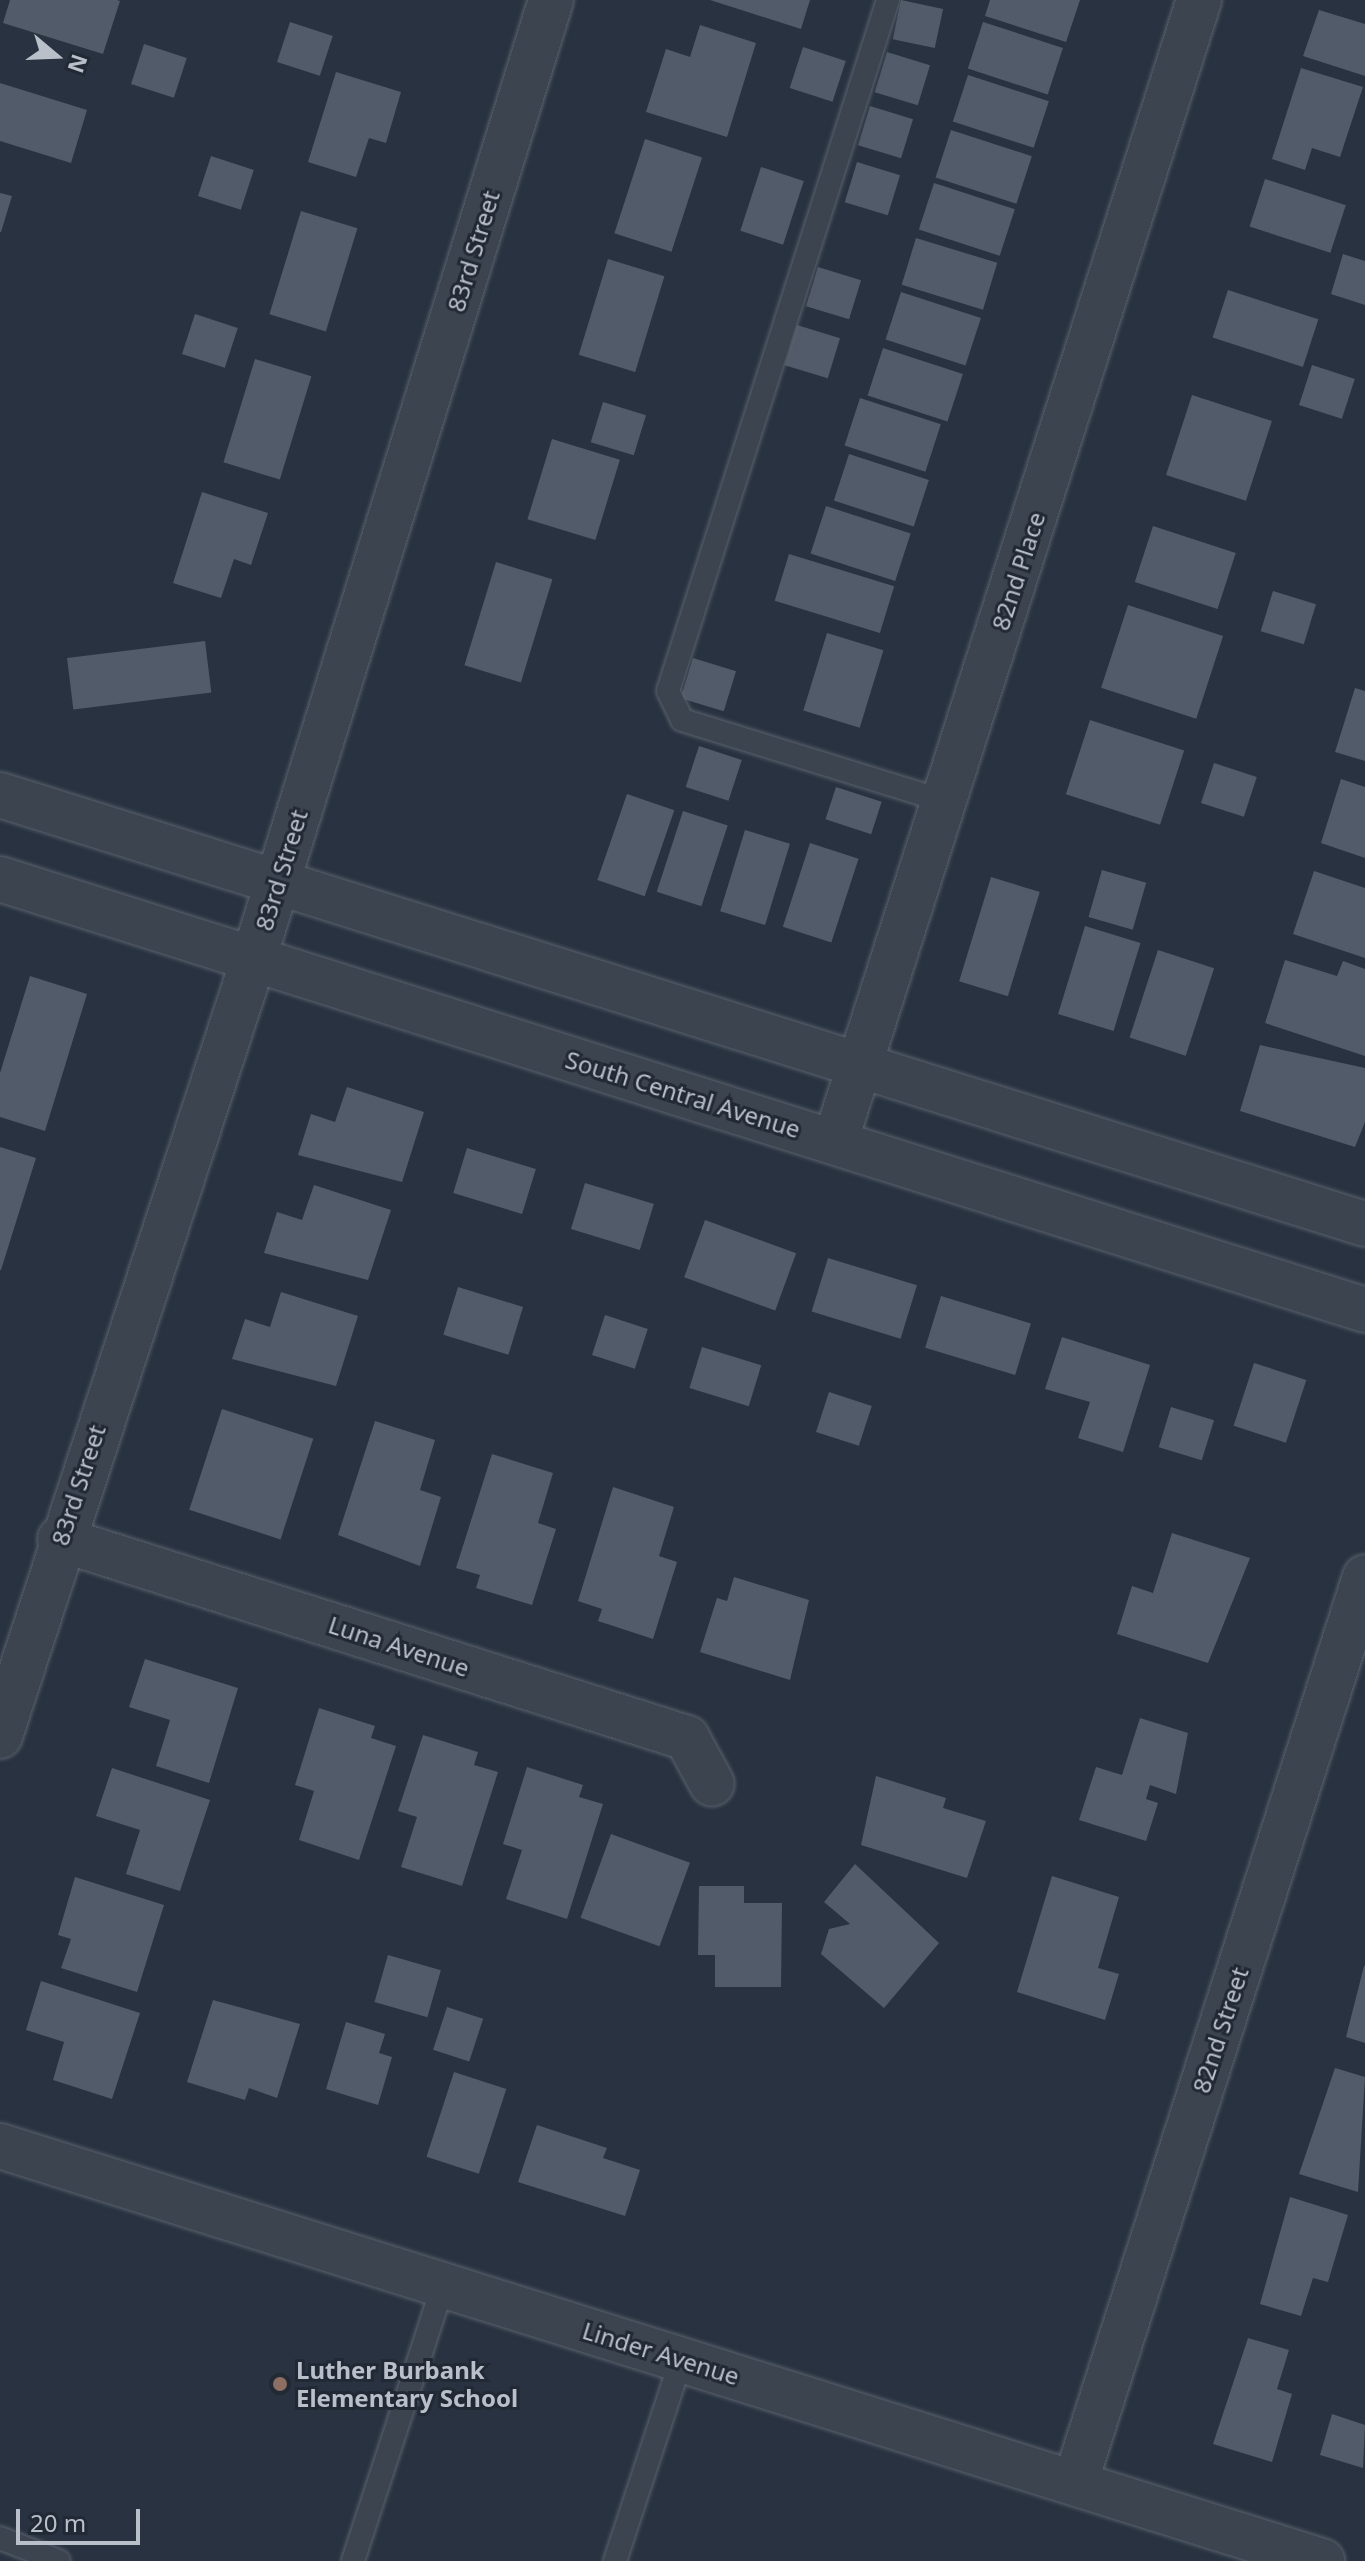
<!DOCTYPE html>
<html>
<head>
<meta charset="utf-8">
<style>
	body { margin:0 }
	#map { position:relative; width:1365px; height:2561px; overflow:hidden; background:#283240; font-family:"Noto Sans",sans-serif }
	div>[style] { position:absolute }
	.building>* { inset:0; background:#525b6a; transform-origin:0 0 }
	.roads { filter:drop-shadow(0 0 2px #5a626d) drop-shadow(0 0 2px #5a626d) }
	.service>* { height:22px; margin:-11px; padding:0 11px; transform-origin:11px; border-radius:11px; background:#3c4450 }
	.minor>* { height:44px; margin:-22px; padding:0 22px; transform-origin:22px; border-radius:22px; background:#3c4450 }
	.tertiary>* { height:44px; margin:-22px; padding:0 22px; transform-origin:22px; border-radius:22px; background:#3c4450 }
	.dots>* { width:22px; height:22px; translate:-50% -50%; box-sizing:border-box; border:4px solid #212935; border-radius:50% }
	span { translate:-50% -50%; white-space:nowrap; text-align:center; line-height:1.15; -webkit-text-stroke:6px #212935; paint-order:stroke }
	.street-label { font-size:24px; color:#b9c0ca }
	.poi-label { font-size:24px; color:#b9c0ca; font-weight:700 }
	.left { translate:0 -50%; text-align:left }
	.north { position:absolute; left:16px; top:16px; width:80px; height:80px; -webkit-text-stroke:6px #212935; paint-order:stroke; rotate:109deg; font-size:22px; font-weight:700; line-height:32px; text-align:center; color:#b9c0ca }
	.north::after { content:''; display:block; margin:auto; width:28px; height:36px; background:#b9c0ca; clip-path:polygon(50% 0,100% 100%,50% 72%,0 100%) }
	.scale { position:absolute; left:16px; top:2509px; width:124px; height:36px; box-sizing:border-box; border:4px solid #b9c0ca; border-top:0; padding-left:10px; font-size:24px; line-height:28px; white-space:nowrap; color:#b9c0ca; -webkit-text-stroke:6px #212935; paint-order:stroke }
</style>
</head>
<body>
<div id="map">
	<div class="building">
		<div style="clip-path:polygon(10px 0,117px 0,120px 1px,103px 54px,3px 23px)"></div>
		<div style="clip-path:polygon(710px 0,810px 0,801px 29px)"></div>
		<div style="left:901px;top:0;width:43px;height:40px;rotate:12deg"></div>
		<div style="clip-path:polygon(990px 0,1080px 0,1066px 42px,985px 16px)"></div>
		<div style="clip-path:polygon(1319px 10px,1365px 24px,1365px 76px,1303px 56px)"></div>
		<div style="left:290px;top:22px;width:45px;height:42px;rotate:18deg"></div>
		<div style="left:983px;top:22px;width:84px;height:49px;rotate:18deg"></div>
		<div style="clip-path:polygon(700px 25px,756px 43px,727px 137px,646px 112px,666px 49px,690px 57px)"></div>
		<div style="left:144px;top:44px;width:45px;height:42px;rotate:18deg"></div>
		<div style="left:803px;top:47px;width:45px;height:43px;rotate:18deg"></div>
		<div style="left:887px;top:52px;width:45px;height:42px;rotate:17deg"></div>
		<div style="clip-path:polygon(1301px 68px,1363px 87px,1340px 157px,1312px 148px,1305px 170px,1272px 159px)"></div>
		<div style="clip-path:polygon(336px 72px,401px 92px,386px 143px,369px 138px,356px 177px,308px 162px)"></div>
		<div style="left:968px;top:75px;width:85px;height:49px;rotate:18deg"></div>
		<div style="clip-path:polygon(0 83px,87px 110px,71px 163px,0 141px)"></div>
		<div style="left:870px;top:106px;width:45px;height:41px;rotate:17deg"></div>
		<div style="left:951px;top:130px;width:85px;height:50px;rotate:18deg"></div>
		<div style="left:645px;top:139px;width:60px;height:99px;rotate:18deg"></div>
		<div style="left:211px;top:156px;width:45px;height:42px;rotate:18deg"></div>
		<div style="left:857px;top:162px;width:45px;height:42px;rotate:17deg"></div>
		<div style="left:761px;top:167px;width:45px;height:67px;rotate:18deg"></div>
		<div style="left:1265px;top:179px;width:85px;height:50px;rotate:18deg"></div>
		<div style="left:934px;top:183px;width:85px;height:49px;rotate:18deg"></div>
		<div style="clip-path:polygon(0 193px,12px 196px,1px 232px,0 232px)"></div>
		<div style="left:301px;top:211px;width:59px;height:108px;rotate:17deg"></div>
		<div style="left:916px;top:238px;width:85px;height:49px;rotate:17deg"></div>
		<div style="clip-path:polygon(1343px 254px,1365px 261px,1365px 305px,1331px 294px)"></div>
		<div style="left:608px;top:259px;width:59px;height:100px;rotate:17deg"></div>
		<div style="left:818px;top:267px;width:45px;height:41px;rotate:17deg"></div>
		<div style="left:1228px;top:290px;width:95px;height:50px;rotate:18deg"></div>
		<div style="left:901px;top:292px;width:84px;height:50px;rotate:18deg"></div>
		<div style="left:195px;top:314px;width:45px;height:42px;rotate:18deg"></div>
		<div style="left:797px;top:325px;width:45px;height:42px;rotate:17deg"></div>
		<div style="left:883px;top:348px;width:84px;height:50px;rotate:18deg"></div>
		<div style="left:255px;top:359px;width:59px;height:108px;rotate:17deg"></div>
		<div style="left:1312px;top:365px;width:45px;height:42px;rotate:18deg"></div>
		<div style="left:1192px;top:395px;width:84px;height:84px;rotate:18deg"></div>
		<div style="left:860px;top:398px;width:85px;height:50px;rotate:18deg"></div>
		<div style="left:603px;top:402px;width:45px;height:42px;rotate:17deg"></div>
		<div style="left:552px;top:439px;width:71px;height:84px;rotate:17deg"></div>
		<div style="left:849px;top:454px;width:84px;height:49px;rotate:18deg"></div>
		<div style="clip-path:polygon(202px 492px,268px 513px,251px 565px,234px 559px,221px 598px,173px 583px)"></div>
		<div style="left:826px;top:506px;width:89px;height:50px;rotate:18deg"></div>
		<div style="left:1153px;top:526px;width:87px;height:59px;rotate:18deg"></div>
		<div style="left:789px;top:554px;width:110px;height:49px;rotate:17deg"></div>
		<div style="left:496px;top:562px;width:59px;height:108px;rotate:17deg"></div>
		<div style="left:1273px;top:591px;width:45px;height:42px;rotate:17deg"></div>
		<div style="left:1128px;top:605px;width:100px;height:87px;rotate:18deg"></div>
		<div style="left:827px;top:633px;width:59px;height:81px;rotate:17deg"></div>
		<div style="left:205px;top:641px;width:52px;height:139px;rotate:83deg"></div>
		<div style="left:693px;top:658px;width:45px;height:42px;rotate:17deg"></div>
		<div style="clip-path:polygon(1355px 688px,1365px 691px,1365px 761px,1335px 752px)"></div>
		<div style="left:1090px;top:720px;width:99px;height:78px;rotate:18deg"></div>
		<div style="left:699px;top:746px;width:45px;height:43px;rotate:18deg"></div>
		<div style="left:1214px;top:763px;width:45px;height:42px;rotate:18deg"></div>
		<div style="clip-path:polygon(1341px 779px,1365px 787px,1365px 858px,1321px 843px)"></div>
		<div style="left:836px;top:787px;width:48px;height:34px;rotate:18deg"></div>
		<div style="left:627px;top:794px;width:50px;height:91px;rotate:19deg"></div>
		<div style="left:683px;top:811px;width:47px;height:85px;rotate:18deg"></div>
		<div style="left:745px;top:830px;width:47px;height:85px;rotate:17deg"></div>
		<div style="left:810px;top:843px;width:51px;height:88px;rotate:18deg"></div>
		<div style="left:1102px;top:870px;width:46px;height:49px;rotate:16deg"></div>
		<div style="clip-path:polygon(1314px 871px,1365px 888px,1365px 958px,1293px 934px)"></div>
		<div style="left:991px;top:877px;width:51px;height:109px;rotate:17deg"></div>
		<div style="left:1085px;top:926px;width:58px;height:92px;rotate:17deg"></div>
		<div style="left:1158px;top:950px;width:59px;height:92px;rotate:18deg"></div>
		<div style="clip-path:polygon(1285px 960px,1337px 976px,1343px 961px,1365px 969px,1365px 1056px,1265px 1023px)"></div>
		<div style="clip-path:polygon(30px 976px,87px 994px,45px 1131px,0 1117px,0 1073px)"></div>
		<div style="clip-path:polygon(1260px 1045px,1365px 1068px,1365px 1122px,1355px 1147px,1240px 1111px)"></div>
		<div style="clip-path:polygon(347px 1087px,424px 1112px,402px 1182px,298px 1155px,311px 1114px,335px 1122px)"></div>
		<div style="clip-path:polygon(0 1147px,36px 1158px,1px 1270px,0 1270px)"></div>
		<div style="left:467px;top:1148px;width:72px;height:47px;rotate:17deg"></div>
		<div style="left:585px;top:1183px;width:72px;height:48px;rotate:17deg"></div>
		<div style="clip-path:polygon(314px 1185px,391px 1210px,368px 1280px,264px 1253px,277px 1212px,302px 1220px)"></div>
		<div style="left:705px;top:1220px;width:97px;height:61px;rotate:20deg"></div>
		<div style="left:828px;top:1258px;width:93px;height:56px;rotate:17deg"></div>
		<div style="left:458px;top:1287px;width:68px;height:50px;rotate:17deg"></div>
		<div style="clip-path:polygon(281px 1292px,358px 1316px,336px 1386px,232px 1359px,245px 1319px,270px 1327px)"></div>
		<div style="left:941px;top:1296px;width:94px;height:54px;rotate:17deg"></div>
		<div style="left:605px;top:1315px;width:45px;height:42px;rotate:18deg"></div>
		<div style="clip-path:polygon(1062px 1337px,1150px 1365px,1123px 1452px,1078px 1438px,1090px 1402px,1045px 1389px)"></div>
		<div style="left:702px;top:1347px;width:62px;height:43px;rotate:17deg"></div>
		<div style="left:1254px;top:1363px;width:55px;height:66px;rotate:18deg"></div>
		<div style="left:829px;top:1392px;width:45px;height:42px;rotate:18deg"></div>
		<div style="left:1171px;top:1407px;width:45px;height:42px;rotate:17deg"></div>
		<div style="left:222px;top:1409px;width:96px;height:106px;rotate:18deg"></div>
		<div style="clip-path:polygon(375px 1421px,435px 1440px,420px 1490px,441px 1497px,420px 1566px,338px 1535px)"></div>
		<div style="clip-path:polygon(492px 1454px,553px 1473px,538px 1523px,556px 1529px,532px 1605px,476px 1588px,480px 1575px,456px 1568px)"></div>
		<div style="clip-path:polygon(613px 1487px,674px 1507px,659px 1556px,677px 1562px,653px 1639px,598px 1621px,602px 1609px,578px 1601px)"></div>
		<div style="clip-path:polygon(1172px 1533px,1250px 1558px,1208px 1663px,1117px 1634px,1132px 1586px,1153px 1593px)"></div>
		<div style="clip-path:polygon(734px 1577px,809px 1600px,790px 1680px,700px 1652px,717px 1598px,727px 1601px)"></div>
		<div style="clip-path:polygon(145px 1659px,238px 1688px,209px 1783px,156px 1766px,170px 1720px,129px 1707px)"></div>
		<div style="clip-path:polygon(319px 1708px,375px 1726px,371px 1738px,396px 1746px,359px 1860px,299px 1840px,314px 1791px,295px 1785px)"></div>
		<div style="clip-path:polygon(1140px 1718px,1188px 1733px,1176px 1794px,1150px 1785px,1146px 1799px,1158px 1803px,1146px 1841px,1079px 1820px,1096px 1767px,1122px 1775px)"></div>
		<div style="clip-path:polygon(423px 1735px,478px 1752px,474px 1765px,498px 1772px,462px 1886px,401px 1867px,417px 1817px,398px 1811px)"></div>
		<div style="clip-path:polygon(527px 1767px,583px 1785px,579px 1797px,603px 1804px,567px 1919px,506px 1899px,522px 1850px,503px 1844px)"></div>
		<div style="clip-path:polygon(112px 1768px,210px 1800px,180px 1891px,126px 1874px,140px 1830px,96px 1816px)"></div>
		<div style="clip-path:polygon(876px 1776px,946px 1798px,943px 1808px,986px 1821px,967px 1878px,861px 1845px)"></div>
		<div style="left:611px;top:1834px;width:84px;height:89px;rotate:20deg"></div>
		<div style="clip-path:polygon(855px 1864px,939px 1943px,884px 2008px,821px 1954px,829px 1929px,850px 1924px,824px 1902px)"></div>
		<div style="clip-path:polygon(1052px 1876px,1119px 1897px,1098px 1968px,1119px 1974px,1105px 2020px,1017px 1992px)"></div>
		<div style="clip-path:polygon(75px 1877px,164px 1905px,137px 1992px,61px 1968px,71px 1939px,58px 1935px)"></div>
		<div style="clip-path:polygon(699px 1886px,744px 1886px,744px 1903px,782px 1903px,781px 1987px,715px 1987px,715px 1955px,698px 1955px)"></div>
		<div style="left:388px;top:1955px;width:55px;height:49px;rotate:16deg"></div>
		<div style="clip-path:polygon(1364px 1966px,1365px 1966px,1365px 2043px,1346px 2037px)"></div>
		<div style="clip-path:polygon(41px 1981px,140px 2013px,112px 2099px,53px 2080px,64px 2042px,26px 2030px)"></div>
		<div style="clip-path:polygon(213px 2000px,300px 2024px,277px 2098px,249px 2088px,245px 2100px,187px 2082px)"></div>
		<div style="left:447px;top:2007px;width:38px;height:45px;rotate:18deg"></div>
		<div style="clip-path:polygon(346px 2022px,385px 2034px,379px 2053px,392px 2057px,378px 2105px,326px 2089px)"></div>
		<div style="clip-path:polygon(1335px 2068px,1365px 2077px,1358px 2192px,1299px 2174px)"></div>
		<div style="left:454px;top:2072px;width:55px;height:89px;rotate:18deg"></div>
		<div style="clip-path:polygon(537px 2125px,607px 2148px,603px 2158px,640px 2170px,625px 2216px,518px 2182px)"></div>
		<div style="clip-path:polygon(1290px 2197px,1348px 2215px,1328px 2282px,1313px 2278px,1301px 2316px,1260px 2304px)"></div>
		<div style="clip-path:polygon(1248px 2338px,1289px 2350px,1277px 2389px,1292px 2394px,1272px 2462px,1213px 2444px)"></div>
		<div style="clip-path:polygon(1332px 2414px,1365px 2425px,1363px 2468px,1320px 2455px)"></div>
	</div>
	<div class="roads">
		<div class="service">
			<div style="left:888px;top:0;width:725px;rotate:107.66deg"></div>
			<div style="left:668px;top:691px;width:32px;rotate:64deg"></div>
			<div style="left:682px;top:720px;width:274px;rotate:17.2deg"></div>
			<div style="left:0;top:2538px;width:63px;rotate:21.3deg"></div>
			<div style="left:353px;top:2561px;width:290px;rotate:-71.9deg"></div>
			<div style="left:615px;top:2561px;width:212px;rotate:-71.8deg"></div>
		</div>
		<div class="minor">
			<div style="left:835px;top:1142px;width:1199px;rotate:-72.32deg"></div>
			<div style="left:60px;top:1539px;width:658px;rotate:17.61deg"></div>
			<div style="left:687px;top:1738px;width:52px;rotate:61.5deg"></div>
			<div style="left:0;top:2146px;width:1386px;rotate:17.43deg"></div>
			<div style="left:1075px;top:2483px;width:951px;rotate:-72.25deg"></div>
		</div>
		<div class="tertiary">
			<div style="left:0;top:795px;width:1431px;rotate:17.45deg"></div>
			<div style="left:0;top:879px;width:1431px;rotate:17.52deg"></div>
			<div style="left:0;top:1736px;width:815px;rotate:-71.92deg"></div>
			<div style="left:253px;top:961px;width:1006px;rotate:-72.77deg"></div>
		</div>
	</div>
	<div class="dots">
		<div style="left:280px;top:2384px;background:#8d6e63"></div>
	</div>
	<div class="street-label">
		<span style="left:473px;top:251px;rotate:-73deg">83rd Street</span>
		<span style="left:1018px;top:571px;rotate:-72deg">82nd Place</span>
		<span style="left:281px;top:870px;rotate:-73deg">83rd Street</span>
		<span style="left:683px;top:1094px;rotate:17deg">South Central Avenue</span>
		<span style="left:78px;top:1485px;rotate:-72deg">83rd Street</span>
		<span style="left:399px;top:1646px;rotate:18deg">Luna Avenue</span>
		<span style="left:1220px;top:2030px;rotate:-72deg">82nd Street</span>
		<span style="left:661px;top:2353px;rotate:17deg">Linder Avenue</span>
	</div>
	<div class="poi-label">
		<span class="left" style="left:296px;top:2384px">Luther Burbank<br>Elementary School</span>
	</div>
	<div class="north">N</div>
	<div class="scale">20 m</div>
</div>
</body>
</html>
